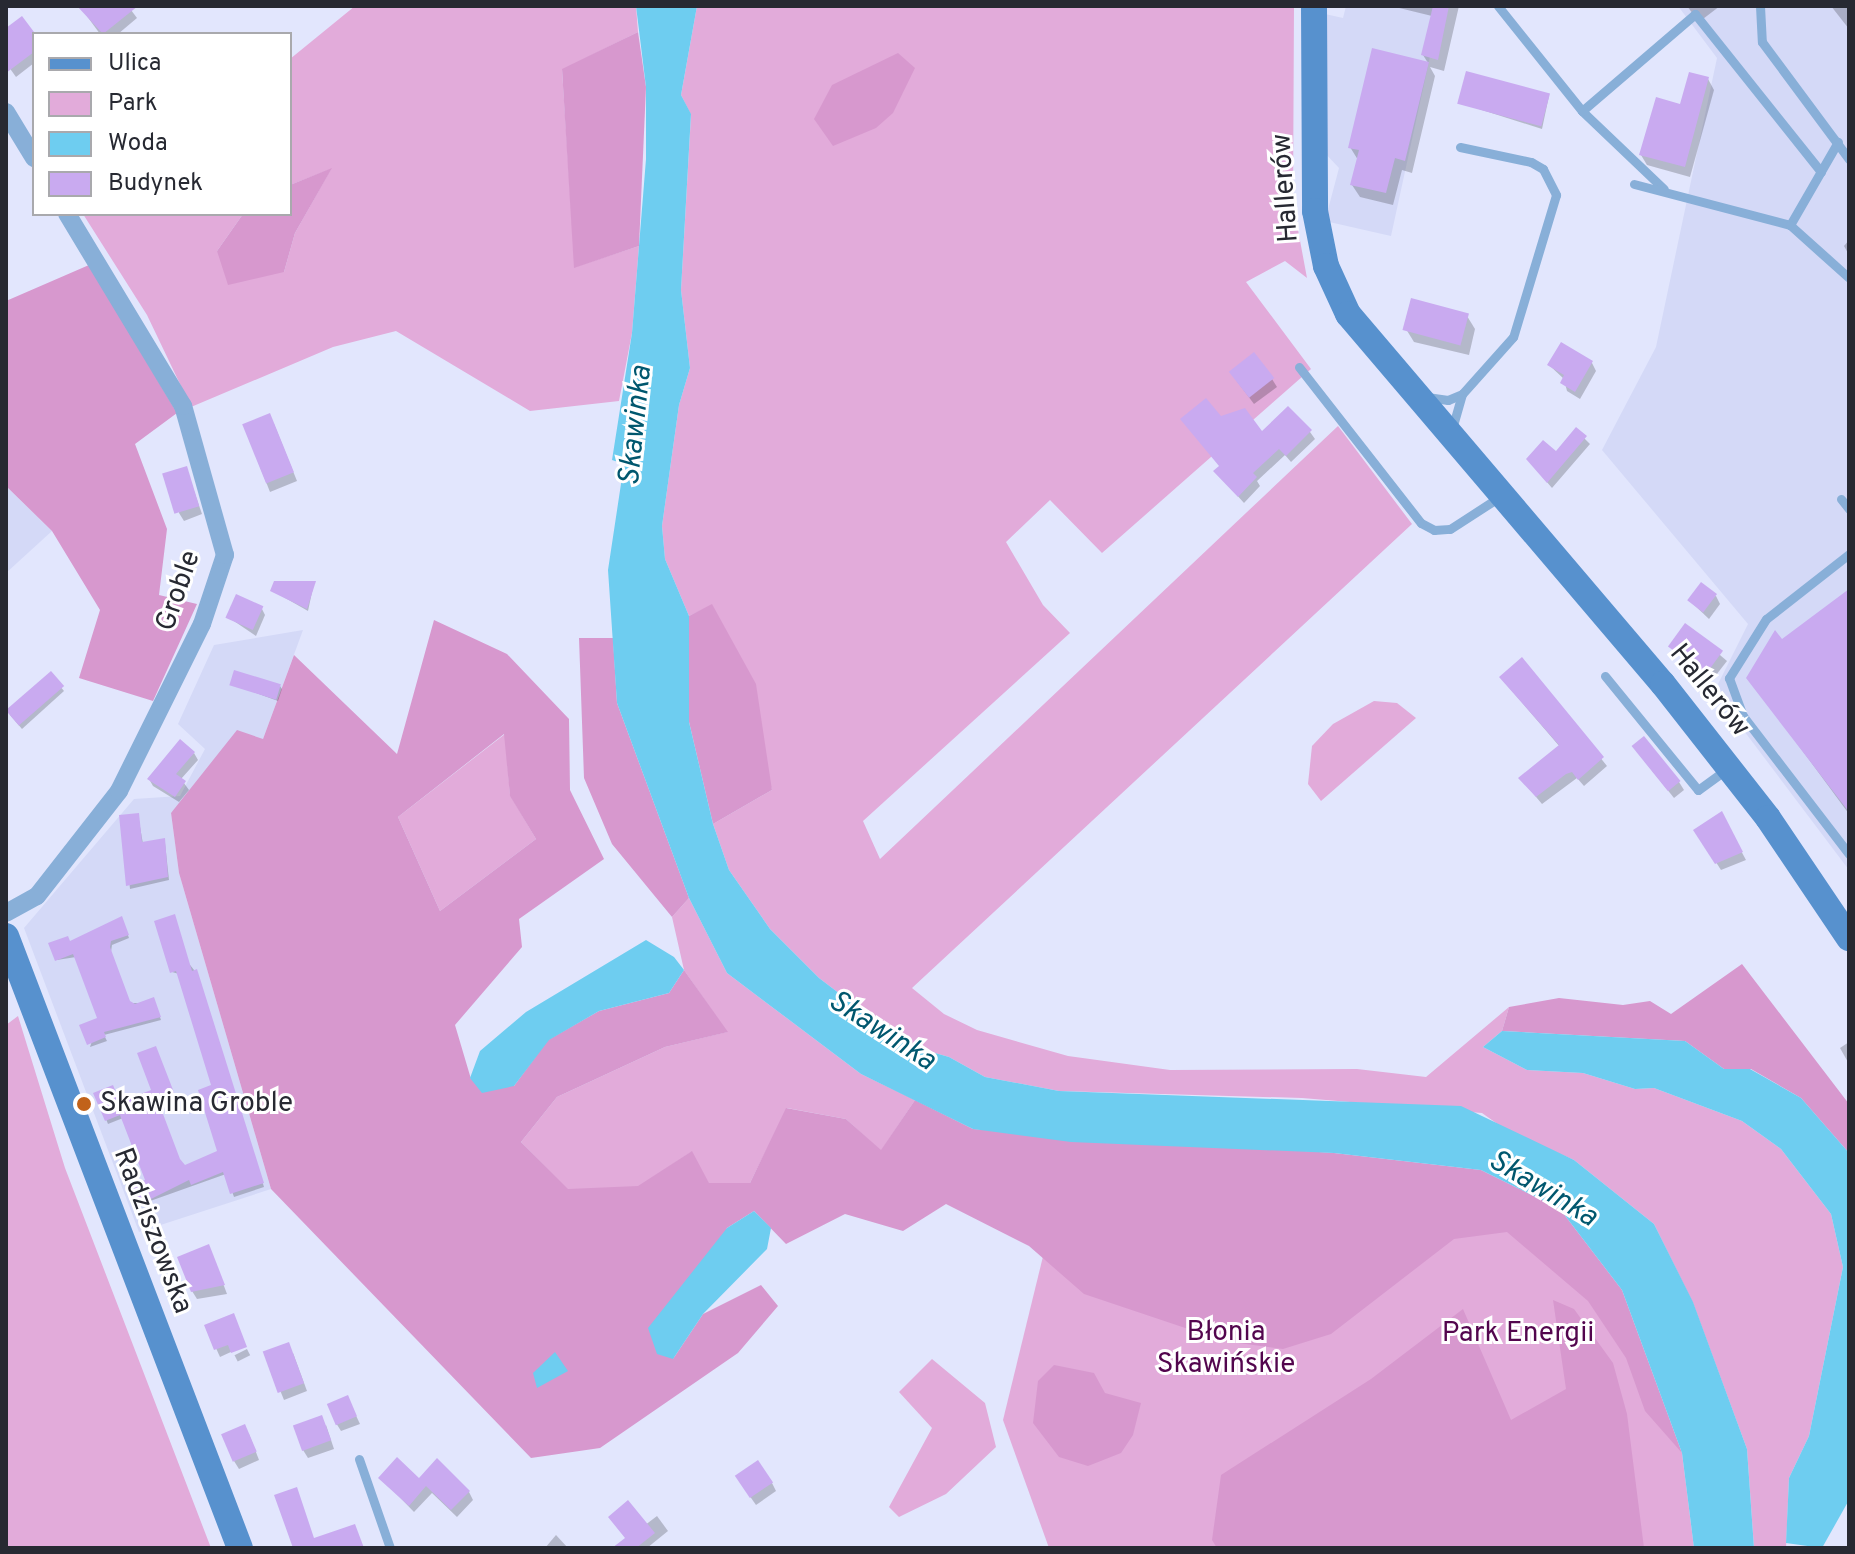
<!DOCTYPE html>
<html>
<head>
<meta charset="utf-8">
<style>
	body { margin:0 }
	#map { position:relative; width:1855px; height:1554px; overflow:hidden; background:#e2e6fd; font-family:Overpass,sans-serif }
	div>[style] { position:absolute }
	.built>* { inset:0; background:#d4d9f7 }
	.green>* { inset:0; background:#e2abda }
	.forest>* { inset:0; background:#d798ce }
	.water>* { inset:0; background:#6ecdf0 }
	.shadow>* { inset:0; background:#0003; transform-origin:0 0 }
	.building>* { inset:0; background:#c9aaf0; transform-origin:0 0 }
	.lane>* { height:9px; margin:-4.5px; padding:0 4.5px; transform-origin:4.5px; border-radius:4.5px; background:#88afd8 }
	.street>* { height:18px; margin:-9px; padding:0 9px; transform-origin:9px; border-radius:9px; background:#88afd8 }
	.secondary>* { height:26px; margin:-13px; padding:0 13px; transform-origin:13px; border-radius:13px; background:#5791ce }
	.dots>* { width:22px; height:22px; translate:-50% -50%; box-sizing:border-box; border:4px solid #fff; border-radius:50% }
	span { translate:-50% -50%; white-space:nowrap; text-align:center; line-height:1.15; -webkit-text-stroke:6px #fff; paint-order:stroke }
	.street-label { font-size:28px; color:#272932 }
	.poi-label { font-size:28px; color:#272932 }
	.left { translate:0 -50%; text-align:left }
	.park-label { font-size:28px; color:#53064e }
	.water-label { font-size:30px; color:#00576e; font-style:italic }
	.frame { position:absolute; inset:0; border:8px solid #272932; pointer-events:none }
	.legend { position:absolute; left:32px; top:32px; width:260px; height:184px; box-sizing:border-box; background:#fff; border:2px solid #a9a9ad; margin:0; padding:10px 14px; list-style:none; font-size:24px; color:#272932 }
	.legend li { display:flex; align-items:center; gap:16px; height:40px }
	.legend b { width:40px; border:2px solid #a9a9ad }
</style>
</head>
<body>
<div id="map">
	<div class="built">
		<div style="clip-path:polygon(1346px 6px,1441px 6px,1391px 236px,1325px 221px,1339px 168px,1323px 151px,1325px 14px,1343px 18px)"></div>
		<div style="clip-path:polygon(1678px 6px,1849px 6px,1849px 870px,1729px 711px,1718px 684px,1748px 624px,1602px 450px,1656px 347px,1717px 58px)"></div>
		<div style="clip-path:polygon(6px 486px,52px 531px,6px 573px)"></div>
		<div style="clip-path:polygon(303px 630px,263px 739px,171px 813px,179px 873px,271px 1189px,139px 1232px,24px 928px,134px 799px,180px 796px,205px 749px,178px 724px,214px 645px)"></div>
	</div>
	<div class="green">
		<div style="clip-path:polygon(355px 6px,636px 6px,638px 32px,562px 70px,575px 267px,639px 246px,632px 333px,619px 401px,530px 411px,396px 331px,333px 347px,191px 407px,147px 315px,83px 214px,243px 214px,217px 251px,284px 272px,295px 233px,331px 169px,290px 185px,290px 59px)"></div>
		<div style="clip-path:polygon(697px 6px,1294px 6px,1293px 203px,1307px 278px,1285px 261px,1246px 282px,1311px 369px,1102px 553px,1050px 500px,1006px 542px,1043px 605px,1070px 633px,863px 821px,880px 859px,1338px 426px,1412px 524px,912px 988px,944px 1014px,977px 1030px,1068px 1056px,1170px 1070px,1357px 1069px,1426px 1077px,1509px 1007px,1502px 1031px,1483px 1047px,1527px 1070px,1583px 1073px,1635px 1089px,1654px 1088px,1742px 1121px,1781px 1149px,1831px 1214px,1843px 1267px,1809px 1436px,1789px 1478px,1786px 1548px,1754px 1548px,1747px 1449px,1693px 1303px,1654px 1224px,1574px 1160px,1506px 1130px,1482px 1113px,1302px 1098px,1059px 1091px,985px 1077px,949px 1057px,907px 1045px,819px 978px,770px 929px,729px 870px,713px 824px,772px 790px,712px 605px,689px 616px,665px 559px,662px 526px,679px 405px,690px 368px,681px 290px,691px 115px,681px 95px)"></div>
		<div style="clip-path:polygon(1374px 701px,1397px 703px,1416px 718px,1321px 801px,1308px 784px,1312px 746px,1333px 724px)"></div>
		<div style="clip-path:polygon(505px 734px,510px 795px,536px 839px,440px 911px,398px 817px)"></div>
		<div style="clip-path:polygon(689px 898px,727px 973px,861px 1074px,915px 1100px,881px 1151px,846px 1119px,787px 1108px,750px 1183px,709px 1184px,691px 1152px,638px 1187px,568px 1190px,521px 1142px,557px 1097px,665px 1047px,727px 1032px,684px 970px,672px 917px)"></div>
		<div style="clip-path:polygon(18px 1016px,65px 1168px,211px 1548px,6px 1548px,6px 1025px)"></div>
		<div style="clip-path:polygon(1071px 1142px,1560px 1209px,1682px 1453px,1694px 1548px,1049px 1548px,1003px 1420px)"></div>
		<div style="clip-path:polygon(932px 1359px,985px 1403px,996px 1447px,946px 1494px,899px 1517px,889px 1507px,932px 1428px,899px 1392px)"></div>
	</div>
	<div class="forest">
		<div style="clip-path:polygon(638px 32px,646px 87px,639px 246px,574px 268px,562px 69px)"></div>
		<div style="clip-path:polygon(898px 53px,915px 68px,893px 113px,876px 128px,833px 146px,814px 119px,832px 85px)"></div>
		<div style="clip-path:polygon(332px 168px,295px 233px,284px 272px,228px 285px,217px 251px,243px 214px,290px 214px,290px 185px)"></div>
		<div style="clip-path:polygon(89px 265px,177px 413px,135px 444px,167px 529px,159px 595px,197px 604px,153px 701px,79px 678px,100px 610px,52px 531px,6px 486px,6px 301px)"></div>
		<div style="clip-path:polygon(712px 604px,756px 684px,772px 790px,713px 824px,689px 722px,689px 616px)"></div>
		<div style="clip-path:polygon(evenodd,434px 620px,507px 654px,569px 719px,570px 790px,604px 859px,519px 919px,522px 947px,455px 1025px,471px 1079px,514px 1086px,548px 1040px,599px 1011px,669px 993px,684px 970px,728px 1032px,665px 1047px,557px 1097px,521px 1142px,568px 1189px,638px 1186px,692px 1151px,709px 1183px,750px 1183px,786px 1108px,846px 1119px,881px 1150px,915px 1100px,973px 1129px,1334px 1153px,1481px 1170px,1560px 1209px,1622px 1290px,1682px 1453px,1645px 1411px,1626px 1358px,1588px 1301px,1507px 1232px,1454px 1239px,1331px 1334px,1283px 1349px,1224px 1341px,1084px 1294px,1029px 1246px,946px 1204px,903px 1231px,845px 1214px,786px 1244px,754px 1211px,727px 1228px,673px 1359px,703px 1314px,761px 1285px,778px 1306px,738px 1353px,600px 1448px,531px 1458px,271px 1189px,179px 873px,171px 813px,237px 730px,263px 739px,294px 655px,397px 754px,434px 620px,504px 734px,510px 796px,536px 839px,440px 911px,398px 817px,504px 734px)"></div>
		<div style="clip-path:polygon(579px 638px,613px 638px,617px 703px,689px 898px,672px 917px,612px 844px,584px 778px)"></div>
		<div style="clip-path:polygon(1742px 964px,1849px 1104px,1849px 1153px,1801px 1098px,1751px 1069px,1724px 1069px,1685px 1041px,1502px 1031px,1509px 1007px,1559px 998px,1623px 1005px,1650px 1001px,1671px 1014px)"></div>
		<div style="clip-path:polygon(1553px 1300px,1574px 1309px,1613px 1363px,1627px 1414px,1644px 1548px,1217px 1548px,1212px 1540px,1221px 1475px,1371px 1379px,1463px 1309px,1511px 1420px,1566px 1389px)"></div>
		<div style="clip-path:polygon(1054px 1365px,1094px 1373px,1105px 1393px,1141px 1403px,1133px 1435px,1121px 1453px,1088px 1466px,1059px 1457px,1033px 1423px,1038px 1381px)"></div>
	</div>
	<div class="water">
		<div style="clip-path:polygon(636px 6px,697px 6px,681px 95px,691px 114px,681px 290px,690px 368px,679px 405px,662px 526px,665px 559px,689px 616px,689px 722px,713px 824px,729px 870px,770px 929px,819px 978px,907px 1045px,949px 1057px,985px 1077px,1059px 1091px,1461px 1106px,1574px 1160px,1654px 1224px,1693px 1302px,1747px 1449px,1754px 1548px,1694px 1548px,1682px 1453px,1622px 1290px,1560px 1209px,1481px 1170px,1334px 1153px,1071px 1142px,973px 1129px,861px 1074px,727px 973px,689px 898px,617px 703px,608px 570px,624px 464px,612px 460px,632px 333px,646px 159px,646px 87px)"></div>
		<div style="clip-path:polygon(646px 940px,674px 957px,684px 970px,669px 993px,599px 1011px,549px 1040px,514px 1086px,482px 1093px,470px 1078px,480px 1051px,526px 1012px)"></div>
		<div style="clip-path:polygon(1502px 1031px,1685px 1041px,1724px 1069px,1750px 1069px,1801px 1098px,1849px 1153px,1849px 1500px,1822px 1548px,1786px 1543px,1789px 1478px,1809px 1436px,1843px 1267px,1831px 1214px,1781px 1149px,1742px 1121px,1654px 1088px,1635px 1089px,1583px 1073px,1527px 1070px,1483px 1047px)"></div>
		<div style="clip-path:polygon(754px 1211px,771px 1228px,767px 1249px,703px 1314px,673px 1359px,657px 1354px,648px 1328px,727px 1228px)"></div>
		<div style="clip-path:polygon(555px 1352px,568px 1371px,537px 1388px,533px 1373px)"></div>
	</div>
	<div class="shadow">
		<div style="clip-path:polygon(91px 6px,128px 6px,137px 18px,118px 34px,100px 34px,84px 12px)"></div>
		<div style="clip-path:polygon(1391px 6px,1459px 6px,1444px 71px,1430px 67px,1435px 76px,1412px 173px,1402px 170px,1393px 205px,1360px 197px,1352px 185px,1358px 160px,1350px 147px,1428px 63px,1423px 55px,1432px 16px)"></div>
		<div style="clip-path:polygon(1687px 6px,1720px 6px,1699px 22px)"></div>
		<div style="clip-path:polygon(1831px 6px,1849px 6px,1849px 29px)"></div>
		<div style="clip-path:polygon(6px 31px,34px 36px,34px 63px,16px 77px,6px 63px)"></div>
		<div style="clip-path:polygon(1708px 79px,1714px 90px,1690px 177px,1647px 165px,1641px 155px)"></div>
		<div style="clip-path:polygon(1549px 96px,1542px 129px,1460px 103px)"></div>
		<div style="clip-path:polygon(1849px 240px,1849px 255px,1844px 246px)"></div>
		<div style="clip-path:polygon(1467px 316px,1475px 329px,1469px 355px,1414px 342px,1406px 329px)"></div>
		<div style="clip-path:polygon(1592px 363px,1596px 371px,1580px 399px,1567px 391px,1564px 379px,1549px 365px)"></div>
		<div style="clip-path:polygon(1272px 379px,1277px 387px,1254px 404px,1236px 380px)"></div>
		<div style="clip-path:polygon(1221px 419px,1262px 434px,1310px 432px,1315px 439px,1291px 462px,1285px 455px,1257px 481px,1260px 486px,1244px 503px,1216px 472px,1220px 467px)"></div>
		<div style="clip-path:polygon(274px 424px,297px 481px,270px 492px,244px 426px)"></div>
		<div style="clip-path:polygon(1576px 430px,1590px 444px,1552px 488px,1533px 466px,1556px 454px)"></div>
		<div style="clip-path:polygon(186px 468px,202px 514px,184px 521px,179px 513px)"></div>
		<div style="clip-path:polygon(314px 583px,308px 611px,273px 591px)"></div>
		<div style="clip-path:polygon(1849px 591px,1849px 814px,1749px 678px,1781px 642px)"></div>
		<div style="clip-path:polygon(1716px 596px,1720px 604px,1709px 619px,1690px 601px)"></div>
		<div style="clip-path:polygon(261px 607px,265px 615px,256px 636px,228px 617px)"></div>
		<div style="clip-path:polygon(1686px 626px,1727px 661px,1713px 679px,1670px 647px)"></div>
		<div style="clip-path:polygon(1522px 660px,1607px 766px,1584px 786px,1577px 778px,1542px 804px,1520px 778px,1560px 747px,1501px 678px)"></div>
		<div style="clip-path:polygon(50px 674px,64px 691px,22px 729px,10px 715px)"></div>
		<div style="clip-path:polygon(232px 684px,280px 686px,282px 689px,278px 701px)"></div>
		<div style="clip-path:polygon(194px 753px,198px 760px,181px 779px,189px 790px,179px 802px,153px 786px,149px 779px)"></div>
		<div style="clip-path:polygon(1639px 754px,1679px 782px,1684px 790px,1674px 798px)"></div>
		<div style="clip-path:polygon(1721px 814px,1746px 860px,1721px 870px,1696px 831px)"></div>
		<div style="clip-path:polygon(138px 815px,143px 844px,165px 843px,169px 880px,130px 889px,122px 817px)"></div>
		<div style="clip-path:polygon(123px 922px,129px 938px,112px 945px,111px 952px,130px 1003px,155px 1003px,161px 1020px,104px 1035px,107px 1041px,90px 1047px,99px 1020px,76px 957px,57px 960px,69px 944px)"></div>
		<div style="clip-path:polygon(156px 922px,198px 975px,264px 1187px,234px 1197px,226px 1174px,139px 1205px,148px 1181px,123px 1118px,108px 1124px,96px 1094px,119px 1104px,154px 1091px,156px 1051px,175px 1098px,161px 1104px,160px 1111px,180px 1162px,185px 1167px,219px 1154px,214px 1087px,179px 974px,172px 972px)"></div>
		<div style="clip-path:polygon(1849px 1042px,1849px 1064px,1840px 1048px)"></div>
		<div style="clip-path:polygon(212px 1254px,227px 1294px,197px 1299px,192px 1291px)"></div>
		<div style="clip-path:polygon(206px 1326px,246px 1345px,220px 1357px)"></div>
		<div style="left:247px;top:1349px;width:7px;height:14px;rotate:63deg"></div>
		<div style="clip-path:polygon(265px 1353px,293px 1353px,307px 1391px,284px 1400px)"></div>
		<div style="clip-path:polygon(351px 1405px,360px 1424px,341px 1431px,336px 1423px)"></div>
		<div style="clip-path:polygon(326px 1425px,334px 1449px,308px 1458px,303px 1450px)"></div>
		<div style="clip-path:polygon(249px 1434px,259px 1460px,239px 1469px,234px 1461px)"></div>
		<div style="clip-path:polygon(381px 1478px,419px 1480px,469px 1492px,473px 1500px,457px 1517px,432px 1493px,414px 1512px)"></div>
		<div style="clip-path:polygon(772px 1483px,776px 1491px,756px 1505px,742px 1485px)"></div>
		<div style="clip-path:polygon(657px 1516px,668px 1531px,647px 1548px,615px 1548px)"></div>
		<div style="clip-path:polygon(556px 1535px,568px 1548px,545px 1548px)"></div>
	</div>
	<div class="building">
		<div style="clip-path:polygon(77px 6px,138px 6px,103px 34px)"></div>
		<div style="clip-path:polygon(1433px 6px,1449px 6px,1438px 60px,1421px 55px)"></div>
		<div style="clip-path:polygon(22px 16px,34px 32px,34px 52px,6px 73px,6px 28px)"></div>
		<div style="clip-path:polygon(1372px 48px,1429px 62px,1405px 161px,1395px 158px,1386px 193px,1350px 185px,1359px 150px,1348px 148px)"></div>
		<div style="left:1466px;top:71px;width:87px;height:34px;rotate:15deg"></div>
		<div style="clip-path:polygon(1689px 72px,1709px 77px,1685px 167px,1639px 155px,1656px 97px,1680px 104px)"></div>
		<div style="left:1411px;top:298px;width:60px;height:33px;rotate:15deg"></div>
		<div style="clip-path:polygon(1561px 342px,1593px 361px,1575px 392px,1560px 383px,1564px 375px,1547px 365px)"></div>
		<div style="left:1254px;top:352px;width:33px;height:32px;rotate:52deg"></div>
		<div style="clip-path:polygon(1206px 398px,1221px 416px,1245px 408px,1262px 431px,1288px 406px,1312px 430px,1286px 456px,1279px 449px,1253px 473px,1257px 477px,1238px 497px,1213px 471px,1219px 466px,1180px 419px)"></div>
		<div style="left:270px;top:413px;width:64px;height:30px;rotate:68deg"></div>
		<div style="clip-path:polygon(1576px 427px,1587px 436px,1547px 483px,1526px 459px,1543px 440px,1556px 451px)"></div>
		<div style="left:187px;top:466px;width:42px;height:26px;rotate:73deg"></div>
		<div style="clip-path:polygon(274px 581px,316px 581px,307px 609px,270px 591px)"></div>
		<div style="left:1701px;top:582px;width:20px;height:23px;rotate:37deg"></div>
		<div style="clip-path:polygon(1849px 589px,1849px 812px,1746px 678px,1775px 630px,1782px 639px)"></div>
		<div style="left:236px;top:594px;width:30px;height:26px;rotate:24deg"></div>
		<div style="left:1685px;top:623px;width:47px;height:29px;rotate:36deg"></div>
		<div style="clip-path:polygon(1522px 657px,1604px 757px,1578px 780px,1572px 772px,1566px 774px,1536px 797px,1518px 778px,1559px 745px,1499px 677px)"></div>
		<div style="left:234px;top:670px;width:49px;height:16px;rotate:17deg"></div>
		<div style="left:51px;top:671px;width:20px;height:60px;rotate:49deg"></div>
		<div style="left:1644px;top:736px;width:58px;height:16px;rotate:51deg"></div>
		<div style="clip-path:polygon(180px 739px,195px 752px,176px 774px,186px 781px,175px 797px,147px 779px)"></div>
		<div style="clip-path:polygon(1722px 811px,1743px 852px,1715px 864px,1693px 830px)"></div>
		<div style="clip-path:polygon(139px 813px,142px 842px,165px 838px,168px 877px,126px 886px,119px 815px)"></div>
		<div style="clip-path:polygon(175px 914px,192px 971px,197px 969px,264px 1183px,230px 1194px,223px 1172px,191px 1185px,189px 1180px,137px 1206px,129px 1186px,145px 1180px,120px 1115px,105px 1121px,93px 1093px,113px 1085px,120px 1102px,151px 1090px,137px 1053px,156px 1046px,175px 1095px,160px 1101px,160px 1106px,180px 1159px,185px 1165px,217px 1151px,198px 1090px,211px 1085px,176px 971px,170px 973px,154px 921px)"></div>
		<div style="clip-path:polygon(122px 916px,129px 935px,111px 941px,110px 947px,130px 1001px,135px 1004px,154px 997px,161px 1017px,104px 1032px,106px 1037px,87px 1045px,79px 1025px,97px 1018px,73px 954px,55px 961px,48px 943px,68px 936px,70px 941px)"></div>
		<div style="clip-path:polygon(209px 1244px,225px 1285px,191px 1292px,177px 1257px)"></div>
		<div style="clip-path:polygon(234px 1313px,247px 1347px,231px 1353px,228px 1345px,214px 1350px,204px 1325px)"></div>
		<div style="left:289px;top:1342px;width:44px;height:28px;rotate:70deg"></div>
		<div style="left:348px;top:1395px;width:23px;height:23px;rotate:67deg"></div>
		<div style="left:322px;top:1415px;width:27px;height:31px;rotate:70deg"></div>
		<div style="left:245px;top:1424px;width:30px;height:26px;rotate:67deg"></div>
		<div style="clip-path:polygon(397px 1457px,419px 1478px,437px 1458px,470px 1491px,451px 1510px,426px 1486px,409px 1506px,378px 1478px)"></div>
		<div style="left:758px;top:1460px;width:27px;height:28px;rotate:56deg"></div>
		<div style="clip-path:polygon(297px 1487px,314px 1538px,355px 1524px,364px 1548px,293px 1548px,274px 1495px)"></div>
		<div style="clip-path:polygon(628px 1500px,655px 1533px,636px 1548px,612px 1548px,625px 1538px,608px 1517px)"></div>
	</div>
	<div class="lane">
		<div style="left:1498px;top:6px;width:134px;rotate:51.3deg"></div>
		<div style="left:1582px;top:111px;width:113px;rotate:43.6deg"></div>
		<div style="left:1760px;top:6px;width:36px;rotate:87deg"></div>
		<div style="left:1762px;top:42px;width:146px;rotate:53.4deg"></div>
		<div style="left:1582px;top:111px;width:149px;rotate:-40.6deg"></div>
		<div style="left:1695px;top:14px;width:202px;rotate:51.4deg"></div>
		<div style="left:1460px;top:147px;width:73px;rotate:11.9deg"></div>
		<div style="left:1531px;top:162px;width:14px;rotate:30deg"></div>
		<div style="left:1543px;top:169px;width:29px;rotate:63deg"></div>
		<div style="left:1556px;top:195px;width:148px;rotate:106.8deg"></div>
		<div style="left:1513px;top:337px;width:76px;rotate:131.8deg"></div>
		<div style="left:1634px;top:184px;width:161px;rotate:14.7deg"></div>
		<div style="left:1790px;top:225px;width:96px;rotate:-60deg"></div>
		<div style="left:1790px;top:225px;width:79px;rotate:41.9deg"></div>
		<div style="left:1299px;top:367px;width:198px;rotate:52deg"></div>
		<div style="left:1421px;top:523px;width:15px;rotate:28deg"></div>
		<div style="left:1434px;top:530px;width:16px;rotate:-4deg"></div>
		<div style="left:1450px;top:529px;width:61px;rotate:-32.9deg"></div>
		<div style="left:1427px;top:397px;width:21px;rotate:8deg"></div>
		<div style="left:1448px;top:400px;width:15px;rotate:-23deg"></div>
		<div style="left:1462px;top:394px;width:35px;rotate:106deg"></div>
		<div style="left:1841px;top:499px;width:13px;rotate:51deg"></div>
		<div style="left:1849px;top:554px;width:105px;rotate:141.9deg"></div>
		<div style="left:1766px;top:619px;width:70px;rotate:122.1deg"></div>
		<div style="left:1729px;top:678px;width:40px;rotate:69.8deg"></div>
		<div style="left:1743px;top:716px;width:174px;rotate:52.5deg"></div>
		<div style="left:1605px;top:676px;width:147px;rotate:50.8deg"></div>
		<div style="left:1698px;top:790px;width:34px;rotate:-36deg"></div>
		<div style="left:359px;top:1459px;width:94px;rotate:70.8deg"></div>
	</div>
	<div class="street">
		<div style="left:6px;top:112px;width:54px;rotate:58.7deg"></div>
		<div style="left:6px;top:913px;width:35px;rotate:-29deg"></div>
		<div style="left:37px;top:896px;width:133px;rotate:-52deg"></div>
		<div style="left:119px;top:791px;width:186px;rotate:-63.6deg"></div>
		<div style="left:202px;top:624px;width:73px;rotate:-71.6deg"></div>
		<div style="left:225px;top:555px;width:155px;rotate:-105.7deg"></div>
		<div style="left:183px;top:406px;width:224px;rotate:-121.1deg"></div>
	</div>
	<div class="secondary">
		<div style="left:1314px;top:6px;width:205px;rotate:89.7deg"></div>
		<div style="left:1315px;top:211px;width:56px;rotate:78.7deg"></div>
		<div style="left:1326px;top:266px;width:53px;rotate:65.4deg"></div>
		<div style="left:1348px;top:314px;width:486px;rotate:49.6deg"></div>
		<div style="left:1663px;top:684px;width:170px;rotate:51.9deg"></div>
		<div style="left:1768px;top:818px;width:145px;rotate:56deg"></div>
		<div style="left:6px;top:936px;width:655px;rotate:69.08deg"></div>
	</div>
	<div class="dots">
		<div style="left:84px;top:1104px;background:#c1621a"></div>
	</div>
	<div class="street-label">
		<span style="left:1286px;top:188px;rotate:-94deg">Hallerów</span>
		<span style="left:179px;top:591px;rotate:-71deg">Groble</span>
		<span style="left:1709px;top:691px;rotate:51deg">Hallerów</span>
		<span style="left:152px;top:1231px;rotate:69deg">Radziszowska</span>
	</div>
	<div class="poi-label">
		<span class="left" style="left:100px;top:1104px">Skawina Groble</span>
	</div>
	<div class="park-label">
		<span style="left:1226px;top:1349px">Błonia<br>Skawińskie</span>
		<span style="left:1518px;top:1334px">Park Energii</span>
	</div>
	<div class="water-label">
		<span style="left:637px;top:426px;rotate:-84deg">Skawinka</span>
		<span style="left:881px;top:1032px;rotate:33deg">Skawinka</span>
		<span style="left:1542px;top:1190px;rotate:31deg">Skawinka</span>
	</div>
	<div class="frame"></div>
	<ul class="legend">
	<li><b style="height:10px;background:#5791ce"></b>Ulica</li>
	<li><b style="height:22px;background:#e2abda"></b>Park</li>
	<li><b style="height:22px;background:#6ecdf0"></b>Woda</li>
	<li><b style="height:22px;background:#c9aaf0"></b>Budynek</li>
	</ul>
</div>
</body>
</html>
